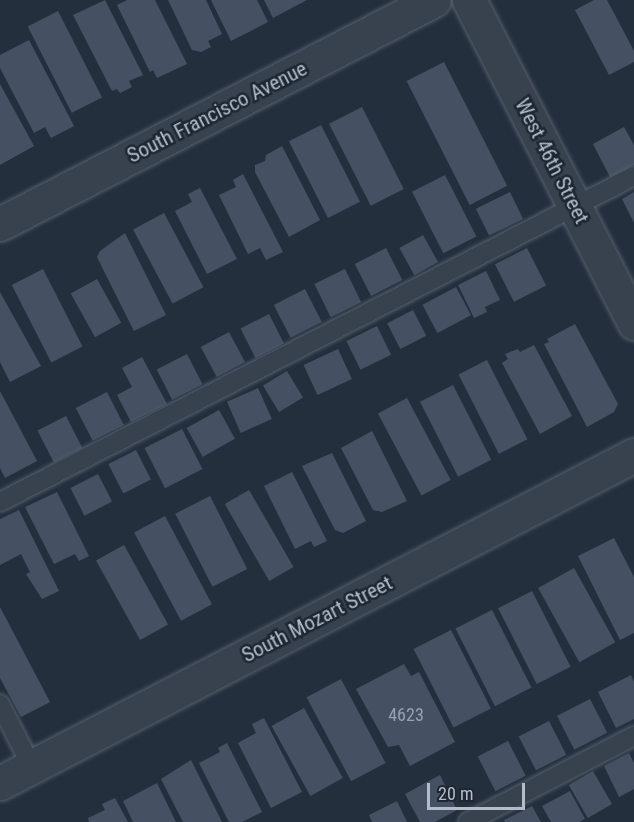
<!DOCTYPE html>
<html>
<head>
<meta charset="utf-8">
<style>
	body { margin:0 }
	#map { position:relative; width:634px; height:822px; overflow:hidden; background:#242f3e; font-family:"Roboto Condensed",sans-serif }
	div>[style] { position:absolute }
	.building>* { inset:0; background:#455162; transform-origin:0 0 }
	.roads { filter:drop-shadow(0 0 2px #565f6c) drop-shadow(0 0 2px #565f6c) }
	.lane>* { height:18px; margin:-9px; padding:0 9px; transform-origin:9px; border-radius:9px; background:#38414e }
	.street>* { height:33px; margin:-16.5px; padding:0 16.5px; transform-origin:16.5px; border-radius:16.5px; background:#38414e }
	span { translate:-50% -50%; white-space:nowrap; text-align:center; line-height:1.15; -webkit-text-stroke:5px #1d2633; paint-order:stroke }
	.number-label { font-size:18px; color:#98a1af }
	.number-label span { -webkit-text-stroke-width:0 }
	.street-label { font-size:21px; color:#b4bcc9 }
	.scale { position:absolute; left:427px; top:783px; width:98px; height:27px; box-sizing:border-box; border:3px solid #b4bcc9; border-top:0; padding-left:8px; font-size:18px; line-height:21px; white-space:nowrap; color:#b4bcc9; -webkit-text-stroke:4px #1d2633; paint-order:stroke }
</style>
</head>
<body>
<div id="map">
	<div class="building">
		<div style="clip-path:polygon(105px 0,143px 75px,129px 81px,132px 87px,120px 93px,117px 89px,112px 91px,73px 15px)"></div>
		<div style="clip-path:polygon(127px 0,155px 0,187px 64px,157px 78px,153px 70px,150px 72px,117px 5px)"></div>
		<div style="clip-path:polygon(168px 0,206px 0,222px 34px,208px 41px,211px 47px,201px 52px,192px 50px)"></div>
		<div style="clip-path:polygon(211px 0,257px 0,268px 22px,231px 41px)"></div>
		<div style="clip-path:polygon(264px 0,307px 0,273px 18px)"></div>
		<div style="clip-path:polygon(594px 0,607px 0,634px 51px,634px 62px,609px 75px,575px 10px)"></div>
		<div style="left:58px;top:11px;width:97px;height:34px;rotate:63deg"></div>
		<div style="clip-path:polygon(29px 40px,74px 126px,51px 138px,45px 127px,34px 133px,0 68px,0 55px)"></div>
		<div style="left:444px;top:62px;width:139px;height:42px;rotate:63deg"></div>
		<div style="clip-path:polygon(0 84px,34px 146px,0 165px)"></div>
		<div style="left:362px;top:107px;width:92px;height:37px;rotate:63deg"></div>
		<div style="left:321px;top:125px;width:86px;height:36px;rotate:63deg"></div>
		<div style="clip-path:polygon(624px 127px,634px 145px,634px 165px,610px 177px,593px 144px)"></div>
		<div style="clip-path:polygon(282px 146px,320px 220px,289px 237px,255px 172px,255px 165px,265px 161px,266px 155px)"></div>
		<div style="clip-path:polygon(243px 174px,283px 252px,266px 260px,260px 248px,248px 254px,219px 195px,236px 187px,233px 180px)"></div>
		<div style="left:445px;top:175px;width:69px;height:37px;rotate:63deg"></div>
		<div style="clip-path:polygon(200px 188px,237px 259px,207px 274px,175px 211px,192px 202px,188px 194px)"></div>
		<div style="left:510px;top:192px;width:30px;height:38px;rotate:64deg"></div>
		<div style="clip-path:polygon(634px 192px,634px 223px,622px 199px)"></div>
		<div style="left:164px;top:213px;width:84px;height:35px;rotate:62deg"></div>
		<div style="clip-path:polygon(125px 233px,166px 315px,134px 331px,97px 257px,100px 251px)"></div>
		<div style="left:423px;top:235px;width:31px;height:27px;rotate:61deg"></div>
		<div style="left:386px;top:248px;width:36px;height:35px;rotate:63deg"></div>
		<div style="left:527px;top:248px;width:42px;height:36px;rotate:63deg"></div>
		<div style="left:43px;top:269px;width:87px;height:35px;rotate:63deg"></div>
		<div style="left:345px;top:269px;width:37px;height:34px;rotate:64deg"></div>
		<div style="clip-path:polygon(486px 271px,500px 300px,485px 307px,487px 312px,474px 318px,458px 285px)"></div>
		<div style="left:97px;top:279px;width:50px;height:30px;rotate:61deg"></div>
		<div style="left:456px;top:287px;width:32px;height:38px;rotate:62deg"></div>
		<div style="left:305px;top:289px;width:37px;height:35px;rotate:63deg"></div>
		<div style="clip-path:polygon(0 292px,41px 366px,10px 382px,0 362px)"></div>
		<div style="left:413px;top:310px;width:29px;height:29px;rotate:63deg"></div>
		<div style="left:269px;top:314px;width:33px;height:32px;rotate:63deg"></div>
		<div style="clip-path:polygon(575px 324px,618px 404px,614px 412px,587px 427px,544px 344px,549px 342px,547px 339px)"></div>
		<div style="left:377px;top:326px;width:32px;height:34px;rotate:64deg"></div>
		<div style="left:229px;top:332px;width:34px;height:32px;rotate:62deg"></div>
		<div style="clip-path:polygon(534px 345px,572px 416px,540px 434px,502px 363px,508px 359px,505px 354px,518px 349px,520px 352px)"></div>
		<div style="left:338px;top:349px;width:33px;height:38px;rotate:65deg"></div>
		<div style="left:187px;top:354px;width:34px;height:34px;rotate:63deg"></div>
		<div style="clip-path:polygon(142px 357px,167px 404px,131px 422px,117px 395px,132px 387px,122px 368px)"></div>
		<div style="left:487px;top:360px;width:89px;height:32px;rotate:63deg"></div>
		<div style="left:287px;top:371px;width:31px;height:28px;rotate:59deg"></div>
		<div style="left:453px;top:385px;width:84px;height:37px;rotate:63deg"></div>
		<div style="left:258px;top:388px;width:34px;height:34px;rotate:66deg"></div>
		<div style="clip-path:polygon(0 391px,37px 461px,5px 478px,0 468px)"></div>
		<div style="left:107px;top:392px;width:37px;height:35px;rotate:63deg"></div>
		<div style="left:407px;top:398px;width:93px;height:33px;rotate:62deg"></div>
		<div style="left:219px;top:410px;width:33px;height:37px;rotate:61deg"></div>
		<div style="left:66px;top:416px;width:36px;height:32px;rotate:63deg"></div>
		<div style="left:182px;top:429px;width:45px;height:42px;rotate:63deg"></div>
		<div style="clip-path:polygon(372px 431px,407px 501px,382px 512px,373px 510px,341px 448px)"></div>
		<div style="left:136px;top:450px;width:33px;height:31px;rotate:63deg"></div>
		<div style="clip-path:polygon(332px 453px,366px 521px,343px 533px,335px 530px,302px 466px)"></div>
		<div style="clip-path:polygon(292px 472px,327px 541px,314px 547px,311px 541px,295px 549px,264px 486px)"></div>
		<div style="left:98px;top:474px;width:31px;height:31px;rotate:63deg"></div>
		<div style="left:249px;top:490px;width:89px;height:28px;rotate:60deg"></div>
		<div style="clip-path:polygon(57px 492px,89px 556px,79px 561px,75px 554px,54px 564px,25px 507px)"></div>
		<div style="left:210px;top:496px;width:82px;height:39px;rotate:63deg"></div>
		<div style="clip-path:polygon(19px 510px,59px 591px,42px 599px,26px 574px,30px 572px,21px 554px,0 565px,0 519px)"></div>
		<div style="left:165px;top:516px;width:100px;height:35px;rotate:62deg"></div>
		<div style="clip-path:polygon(614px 538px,634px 577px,634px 633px,620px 640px,578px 556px)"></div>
		<div style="left:124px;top:545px;width:91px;height:32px;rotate:61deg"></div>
		<div style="left:574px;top:568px;width:85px;height:41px;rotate:61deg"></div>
		<div style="left:532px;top:591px;width:85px;height:38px;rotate:63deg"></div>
		<div style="clip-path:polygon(0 607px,50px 702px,21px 717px,0 678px)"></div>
		<div style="left:492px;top:610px;width:87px;height:41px;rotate:63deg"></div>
		<div style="left:451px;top:630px;width:88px;height:42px;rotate:63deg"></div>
		<div style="clip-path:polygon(404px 664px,411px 676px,419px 672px,455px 742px,410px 766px,399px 745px,388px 747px,356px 689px)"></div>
		<div style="clip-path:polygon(631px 675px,634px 682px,634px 719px,616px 728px,598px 692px)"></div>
		<div style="left:341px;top:679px;width:95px;height:39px;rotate:62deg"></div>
		<div style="left:590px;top:699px;width:38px;height:37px;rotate:63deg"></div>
		<div style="left:304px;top:708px;width:80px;height:37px;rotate:61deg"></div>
		<div style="clip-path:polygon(264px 718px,302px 792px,271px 808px,238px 743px,256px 733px,252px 724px)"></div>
		<div style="left:549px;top:721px;width:38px;height:34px;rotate:63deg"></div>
		<div style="left:508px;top:741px;width:39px;height:34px;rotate:63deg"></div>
		<div style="clip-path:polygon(227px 743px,262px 812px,242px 822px,229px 822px,199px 763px,220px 752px,218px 748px)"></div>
		<div style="clip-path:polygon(629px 753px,634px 763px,634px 789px,619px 797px,604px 766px)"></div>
		<div style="clip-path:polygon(191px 760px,222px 822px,183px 822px,161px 779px)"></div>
		<div style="left:593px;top:771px;width:38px;height:28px;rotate:60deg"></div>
		<div style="clip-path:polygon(440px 775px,457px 810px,435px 822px,420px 822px,405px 794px)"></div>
		<div style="clip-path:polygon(157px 783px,176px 822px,133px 822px,123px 801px)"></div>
		<div style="clip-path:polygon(570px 791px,585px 819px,579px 822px,551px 822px,542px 806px)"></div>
		<div style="clip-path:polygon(115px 798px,128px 822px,89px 822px,88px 818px,105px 810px,102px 804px)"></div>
		<div style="clip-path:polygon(397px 801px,407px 822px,372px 822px,369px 815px)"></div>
		<div style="clip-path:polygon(532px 806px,541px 822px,505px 822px,504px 820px)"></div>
	</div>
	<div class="roads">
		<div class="lane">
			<div style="left:0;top:502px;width:713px;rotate:-27.21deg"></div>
			<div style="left:0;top:704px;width:71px;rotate:63.1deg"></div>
			<div style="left:468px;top:822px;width:187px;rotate:-27.4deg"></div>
		</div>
		<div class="street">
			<div style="left:469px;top:0;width:363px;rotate:62.9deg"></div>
			<div style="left:0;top:224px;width:488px;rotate:-27.3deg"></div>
			<div style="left:0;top:783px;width:714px;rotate:-27.35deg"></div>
		</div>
	</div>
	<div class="number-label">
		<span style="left:406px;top:715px">4623</span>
	</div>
	<div class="street-label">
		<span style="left:217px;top:112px;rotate:-27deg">South Francisco Avenue</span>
		<span style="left:552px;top:161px;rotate:63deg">West 46th Street</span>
		<span style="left:317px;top:619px;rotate:-27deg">South Mozart Street</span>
	</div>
	<div class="scale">20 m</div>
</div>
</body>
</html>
